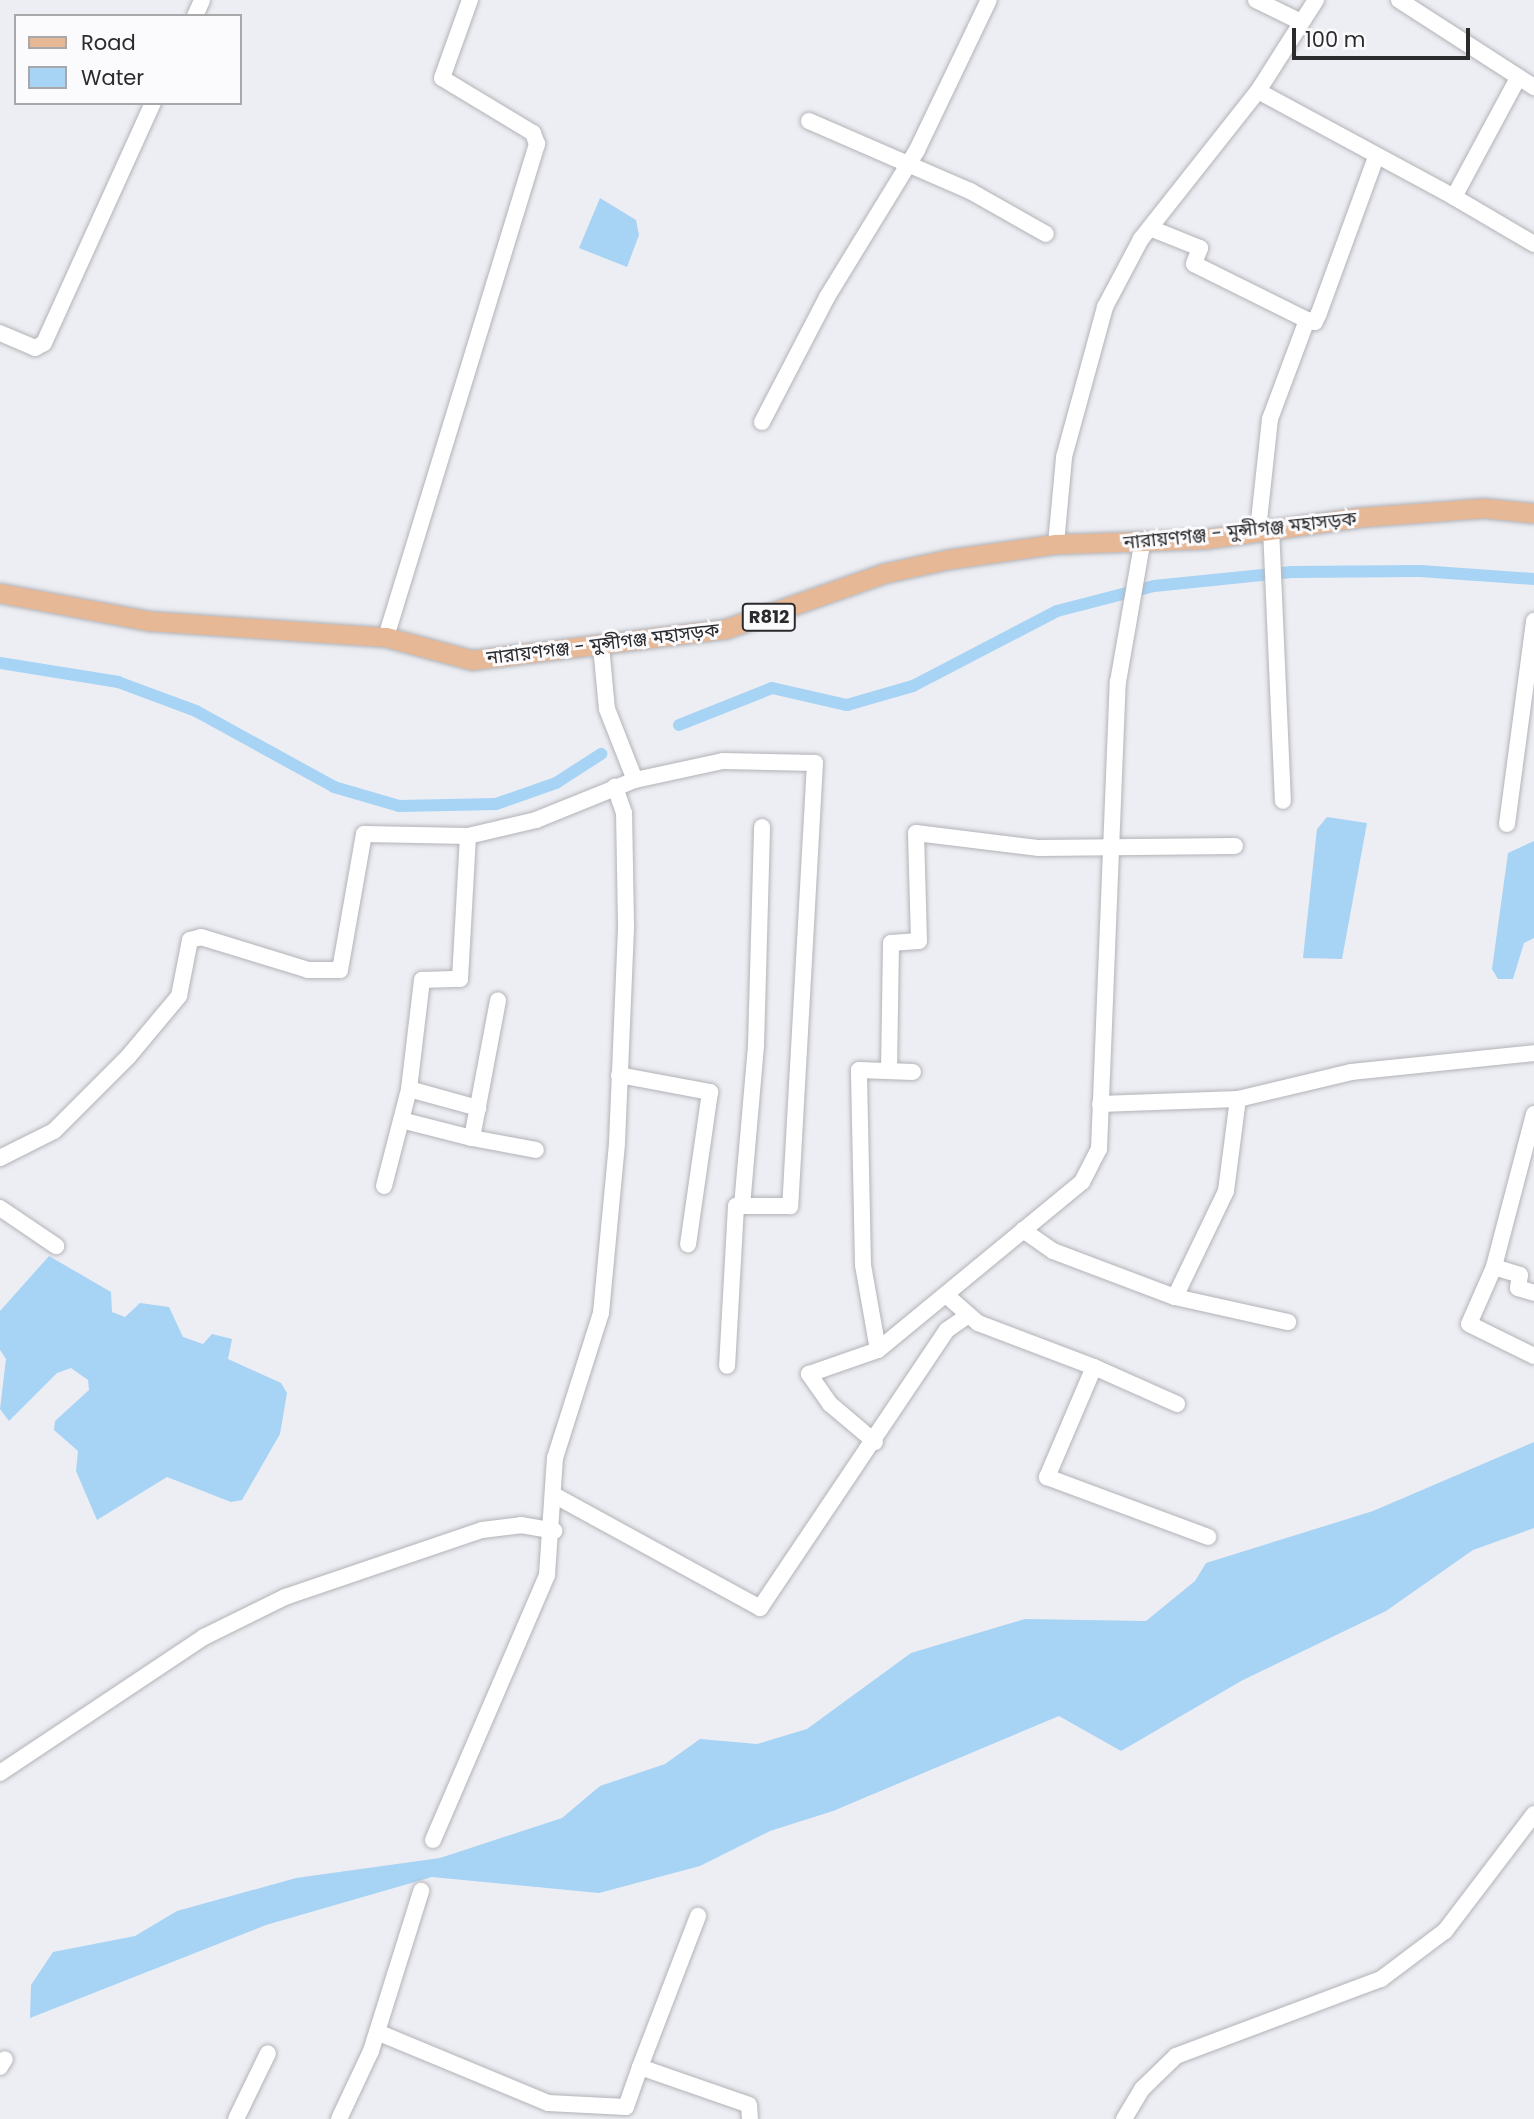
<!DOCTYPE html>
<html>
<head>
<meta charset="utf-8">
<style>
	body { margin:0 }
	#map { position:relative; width:1534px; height:2119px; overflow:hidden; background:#edeef3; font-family:Poppins,"Noto Sans Bengali",sans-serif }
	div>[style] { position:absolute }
	.water>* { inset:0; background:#a7d3f5 }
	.canal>* { height:12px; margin:-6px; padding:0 6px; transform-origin:6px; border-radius:6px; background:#a7d3f5 }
	.roads { filter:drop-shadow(0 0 2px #b2b3b8) drop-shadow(0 0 2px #b2b3b8) }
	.minor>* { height:16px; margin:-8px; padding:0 8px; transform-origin:8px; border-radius:8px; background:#fff }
	.major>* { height:19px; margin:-9.5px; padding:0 9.5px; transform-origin:9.5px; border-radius:9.5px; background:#e7b896 }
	span { translate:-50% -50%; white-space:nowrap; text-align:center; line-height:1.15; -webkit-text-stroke:6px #fbfbfe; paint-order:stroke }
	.shield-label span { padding:2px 5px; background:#fbfbfe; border:2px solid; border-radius:5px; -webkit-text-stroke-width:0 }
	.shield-label { font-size:18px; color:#2b2b2d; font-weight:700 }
	.street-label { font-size:19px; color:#2b2b2d }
	.legend { position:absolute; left:14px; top:14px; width:228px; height:91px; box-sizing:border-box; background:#fbfbfe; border:2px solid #a8a8aa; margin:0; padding:9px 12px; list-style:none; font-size:21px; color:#2b2b2d }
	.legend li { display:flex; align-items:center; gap:14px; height:35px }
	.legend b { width:35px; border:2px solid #a8a8aa }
	.scale { position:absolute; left:1292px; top:28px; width:178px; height:32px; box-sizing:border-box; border:4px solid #2b2b2d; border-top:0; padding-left:9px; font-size:21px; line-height:24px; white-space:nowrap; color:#2b2b2d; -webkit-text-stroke:5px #fbfbfe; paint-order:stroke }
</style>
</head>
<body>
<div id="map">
	<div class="water">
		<div style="clip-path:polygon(600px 198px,636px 220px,639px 235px,627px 267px,579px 248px)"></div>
		<div style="clip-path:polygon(1327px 817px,1367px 823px,1342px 959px,1303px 958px,1317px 829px)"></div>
		<div style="clip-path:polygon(1534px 841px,1534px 938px,1524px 943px,1513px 979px,1498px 979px,1492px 969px,1508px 853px)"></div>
		<div style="clip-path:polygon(49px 1256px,111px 1292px,112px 1312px,125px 1317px,140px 1303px,169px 1307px,183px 1337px,203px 1344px,212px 1334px,232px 1339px,228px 1359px,281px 1383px,287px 1393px,280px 1434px,242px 1500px,231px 1502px,167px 1477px,97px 1520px,76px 1471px,78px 1451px,54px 1430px,55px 1421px,89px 1390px,88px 1380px,71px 1368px,57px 1373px,9px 1421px,0 1409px,6px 1359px,0 1350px,0 1311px)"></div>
		<div style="clip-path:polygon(1534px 1442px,1534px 1528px,1473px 1550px,1386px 1611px,1241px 1681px,1121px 1751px,1059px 1716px,833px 1811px,770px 1831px,700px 1866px,599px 1893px,432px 1877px,266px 1925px,30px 2018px,31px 1985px,53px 1952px,135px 1936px,177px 1911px,296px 1878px,440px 1858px,562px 1818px,600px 1786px,665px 1764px,700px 1739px,757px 1744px,807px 1729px,911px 1653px,1025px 1619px,1146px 1621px,1195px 1581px,1206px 1563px,1373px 1511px)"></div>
	</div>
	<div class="canal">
		<div style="left:0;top:663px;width:120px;rotate:9.1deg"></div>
		<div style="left:118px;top:682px;width:83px;rotate:20.4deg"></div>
		<div style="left:196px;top:711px;width:158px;rotate:28.8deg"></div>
		<div style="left:334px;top:787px;width:68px;rotate:16.3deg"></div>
		<div style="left:399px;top:806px;width:97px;rotate:-1.2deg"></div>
		<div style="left:496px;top:804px;width:64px;rotate:-19.3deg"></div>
		<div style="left:556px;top:783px;width:54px;rotate:-32.8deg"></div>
		<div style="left:679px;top:725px;width:100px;rotate:-21.7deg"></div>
		<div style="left:772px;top:688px;width:77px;rotate:12.8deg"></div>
		<div style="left:847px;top:705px;width:69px;rotate:-16.1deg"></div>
		<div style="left:913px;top:686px;width:162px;rotate:-27.5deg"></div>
		<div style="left:1057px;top:611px;width:100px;rotate:-14.5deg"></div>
		<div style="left:1154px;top:586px;width:138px;rotate:-5.8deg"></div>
		<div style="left:1291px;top:572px;width:129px;rotate:-0.4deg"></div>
		<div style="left:1420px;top:571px;width:114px;rotate:4deg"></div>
	</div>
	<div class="roads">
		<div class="minor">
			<div style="left:1256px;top:0;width:50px;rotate:26.1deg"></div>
			<div style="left:1399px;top:0;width:161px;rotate:32.8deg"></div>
			<div style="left:195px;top:16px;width:17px;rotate:-66deg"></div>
			<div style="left:1518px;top:78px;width:135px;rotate:118.3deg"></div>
			<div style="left:1454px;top:197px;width:93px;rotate:30.4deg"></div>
			<div style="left:1258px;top:91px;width:223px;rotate:28.4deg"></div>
			<div style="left:809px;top:121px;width:176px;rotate:23.5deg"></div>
			<div style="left:970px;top:191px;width:87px;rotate:29.5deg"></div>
			<div style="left:1150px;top:228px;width:54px;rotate:21.8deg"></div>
			<div style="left:1200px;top:248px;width:17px;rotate:111deg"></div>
			<div style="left:1194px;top:264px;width:126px;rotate:26.4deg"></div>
			<div style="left:1307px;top:320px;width:106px;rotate:110.5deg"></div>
			<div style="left:1270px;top:419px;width:112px;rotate:96.2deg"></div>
			<div style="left:1307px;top:320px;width:8px;rotate:14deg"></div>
			<div style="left:1315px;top:322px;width:10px;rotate:-66deg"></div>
			<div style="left:1319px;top:313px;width:166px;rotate:-69.9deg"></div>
			<div style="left:0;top:333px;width:38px;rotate:23deg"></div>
			<div style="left:35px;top:348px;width:10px;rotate:-29deg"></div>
			<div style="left:44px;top:343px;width:264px;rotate:-65.6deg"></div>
			<div style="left:762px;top:422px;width:141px;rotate:-62.5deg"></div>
			<div style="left:827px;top:297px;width:172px;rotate:-58.5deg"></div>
			<div style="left:917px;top:150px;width:166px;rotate:-64.4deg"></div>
			<div style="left:1271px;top:528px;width:273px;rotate:87.5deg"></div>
			<div style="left:1056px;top:544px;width:87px;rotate:-84.7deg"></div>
			<div style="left:1064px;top:457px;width:156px;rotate:-74.7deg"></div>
			<div style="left:1105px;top:307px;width:77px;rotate:-62.1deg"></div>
			<div style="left:1141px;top:239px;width:189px;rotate:-51.7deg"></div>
			<div style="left:1258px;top:91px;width:108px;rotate:-57.5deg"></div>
			<div style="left:386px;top:637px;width:516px;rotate:-72.97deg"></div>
			<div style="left:537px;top:144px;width:12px;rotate:-110deg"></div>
			<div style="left:533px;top:133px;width:106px;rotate:-148.9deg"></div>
			<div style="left:442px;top:78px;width:83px;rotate:-70.3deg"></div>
			<div style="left:601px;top:646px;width:63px;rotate:84.6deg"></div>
			<div style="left:607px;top:709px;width:76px;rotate:68.5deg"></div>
			<div style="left:1507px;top:824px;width:205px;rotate:-82.4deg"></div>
			<div style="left:889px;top:1071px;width:128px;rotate:-89.1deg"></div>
			<div style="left:891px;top:943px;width:28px;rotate:-4deg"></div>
			<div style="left:919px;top:941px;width:108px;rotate:-91.6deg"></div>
			<div style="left:916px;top:833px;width:124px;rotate:7deg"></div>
			<div style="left:1039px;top:848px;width:196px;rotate:-0.6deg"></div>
			<div style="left:619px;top:1075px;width:93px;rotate:10.6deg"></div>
			<div style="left:710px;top:1092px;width:154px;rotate:98.2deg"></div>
			<div style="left:409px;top:1089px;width:72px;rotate:15.4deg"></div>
			<div style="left:1100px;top:1104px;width:138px;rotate:-2.1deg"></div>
			<div style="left:1238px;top:1099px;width:116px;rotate:-13.4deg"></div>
			<div style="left:1351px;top:1072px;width:184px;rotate:-5.9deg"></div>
			<div style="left:1534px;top:1114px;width:158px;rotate:104.7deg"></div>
			<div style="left:1494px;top:1267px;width:62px;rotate:113.7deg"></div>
			<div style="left:1469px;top:1324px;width:72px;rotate:26.2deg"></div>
			<div style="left:401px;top:1120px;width:73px;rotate:14.2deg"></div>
			<div style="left:472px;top:1138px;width:140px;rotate:-79.3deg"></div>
			<div style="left:472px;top:1138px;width:65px;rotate:10.6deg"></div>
			<div style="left:0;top:1158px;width:60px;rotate:-26.6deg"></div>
			<div style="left:54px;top:1131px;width:105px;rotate:-45deg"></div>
			<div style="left:128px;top:1057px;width:80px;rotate:-50.1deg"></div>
			<div style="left:179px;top:996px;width:57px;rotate:-78.9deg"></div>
			<div style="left:190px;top:940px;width:11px;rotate:-15deg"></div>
			<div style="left:201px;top:937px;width:112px;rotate:17.1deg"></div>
			<div style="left:308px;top:970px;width:32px"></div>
			<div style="left:340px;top:970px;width:138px;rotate:-80deg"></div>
			<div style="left:364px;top:834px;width:104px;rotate:1.1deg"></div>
			<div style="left:468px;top:836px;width:70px;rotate:-13.2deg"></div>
			<div style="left:536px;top:820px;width:107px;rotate:-22deg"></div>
			<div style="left:635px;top:780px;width:90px;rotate:-12.2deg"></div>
			<div style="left:723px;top:761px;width:92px;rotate:1.2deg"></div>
			<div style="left:815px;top:763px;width:444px;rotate:93.2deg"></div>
			<div style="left:790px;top:1206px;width:54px;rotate:180deg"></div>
			<div style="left:736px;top:1206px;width:160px;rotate:93.2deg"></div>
			<div style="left:384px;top:1186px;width:100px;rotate:-75.5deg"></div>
			<div style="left:409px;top:1089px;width:110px;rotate:-83.2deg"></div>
			<div style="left:422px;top:980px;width:38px;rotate:-2deg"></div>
			<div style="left:460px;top:979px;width:143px;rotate:-86.8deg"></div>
			<div style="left:742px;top:1206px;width:162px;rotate:-85deg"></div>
			<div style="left:756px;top:1045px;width:218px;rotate:-88.4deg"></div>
			<div style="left:0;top:1208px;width:68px;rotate:34.2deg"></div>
			<div style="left:1023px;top:1230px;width:37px;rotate:35deg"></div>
			<div style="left:1053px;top:1251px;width:130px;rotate:20.7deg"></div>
			<div style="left:1175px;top:1297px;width:116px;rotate:12.5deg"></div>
			<div style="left:1494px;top:1267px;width:27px;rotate:17deg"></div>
			<div style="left:1520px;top:1275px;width:13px;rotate:99deg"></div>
			<div style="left:1518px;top:1288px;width:17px;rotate:17deg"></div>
			<div style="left:946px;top:1295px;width:43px;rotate:41.2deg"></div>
			<div style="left:978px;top:1323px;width:124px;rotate:20.8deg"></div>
			<div style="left:1094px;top:1367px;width:120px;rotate:113.1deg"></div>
			<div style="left:1047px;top:1477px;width:172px;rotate:20.4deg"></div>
			<div style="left:1175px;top:1297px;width:118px;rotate:-64.3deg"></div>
			<div style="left:1226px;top:1191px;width:93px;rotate:-82.6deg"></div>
			<div style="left:878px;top:1350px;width:86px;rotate:-100deg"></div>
			<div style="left:863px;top:1265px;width:195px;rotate:-91.2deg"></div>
			<div style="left:859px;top:1070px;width:54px;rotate:2.1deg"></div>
			<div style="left:1094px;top:1367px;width:91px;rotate:24deg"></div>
			<div style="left:875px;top:1442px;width:59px;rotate:-139.8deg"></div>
			<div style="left:830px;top:1404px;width:37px;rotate:-125deg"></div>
			<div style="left:809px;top:1374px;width:73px;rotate:-19.2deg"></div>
			<div style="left:878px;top:1350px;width:264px;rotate:-39.5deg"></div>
			<div style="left:1082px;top:1182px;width:37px;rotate:-63deg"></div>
			<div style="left:1099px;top:1149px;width:467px;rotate:-87.7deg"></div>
			<div style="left:1118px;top:682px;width:139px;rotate:-80.1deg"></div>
			<div style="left:554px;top:1495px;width:235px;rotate:28.7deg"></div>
			<div style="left:760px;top:1608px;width:335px;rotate:-56.1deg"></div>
			<div style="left:947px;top:1330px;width:24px;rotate:-35deg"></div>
			<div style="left:0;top:1773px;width:245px;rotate:-33.7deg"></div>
			<div style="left:204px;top:1637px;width:90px;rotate:-26.3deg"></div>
			<div style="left:285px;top:1597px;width:208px;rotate:-18.8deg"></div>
			<div style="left:482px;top:1530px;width:39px;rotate:-7deg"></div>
			<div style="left:521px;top:1525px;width:34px;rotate:10deg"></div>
			<div style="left:433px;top:1840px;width:288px;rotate:-66.7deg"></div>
			<div style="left:547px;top:1575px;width:117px;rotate:-86.1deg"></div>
			<div style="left:555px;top:1458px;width:152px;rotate:-72.4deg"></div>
			<div style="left:601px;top:1313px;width:171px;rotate:-84.6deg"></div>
			<div style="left:617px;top:1143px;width:218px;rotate:-87.6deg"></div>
			<div style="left:626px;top:925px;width:112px;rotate:-91deg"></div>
			<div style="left:624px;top:813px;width:28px;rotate:-109deg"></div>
			<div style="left:377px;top:2032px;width:185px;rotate:22.5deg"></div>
			<div style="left:548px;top:2103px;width:78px;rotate:2.9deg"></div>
			<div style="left:626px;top:2107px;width:42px;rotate:-70.7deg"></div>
			<div style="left:640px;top:2067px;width:115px;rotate:19.2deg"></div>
			<div style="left:749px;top:2105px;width:14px;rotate:86deg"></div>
			<div style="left:0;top:2067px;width:9px;rotate:-58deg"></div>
			<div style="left:640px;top:2067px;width:162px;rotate:-69deg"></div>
			<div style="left:236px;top:2119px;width:73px;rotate:-64.1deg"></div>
			<div style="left:339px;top:2119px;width:75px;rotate:-64.8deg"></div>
			<div style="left:371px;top:2051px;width:168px;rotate:-72.6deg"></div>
			<div style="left:1124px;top:2119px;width:35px;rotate:-59deg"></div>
			<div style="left:1142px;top:2089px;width:47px;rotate:-44.1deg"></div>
			<div style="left:1176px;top:2056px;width:219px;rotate:-20.6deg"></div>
			<div style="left:1381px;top:1979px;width:80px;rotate:-36.9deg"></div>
			<div style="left:1445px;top:1931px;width:147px;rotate:-52.7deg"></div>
		</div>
		<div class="major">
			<div style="left:0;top:593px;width:153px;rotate:10.6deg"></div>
			<div style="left:150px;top:621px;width:237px;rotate:3.9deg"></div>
			<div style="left:386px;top:637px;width:89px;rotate:15deg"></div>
			<div style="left:472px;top:660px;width:255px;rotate:-7deg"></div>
			<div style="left:725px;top:629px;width:170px;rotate:-19.3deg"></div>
			<div style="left:885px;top:573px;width:66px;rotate:-12.2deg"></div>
			<div style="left:950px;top:559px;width:107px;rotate:-8.1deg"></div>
			<div style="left:1056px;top:544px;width:149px;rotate:-1.9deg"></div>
			<div style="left:1205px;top:539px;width:158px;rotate:-8deg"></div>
			<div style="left:1361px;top:517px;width:123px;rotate:-4.2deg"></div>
			<div style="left:1484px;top:508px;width:50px;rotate:5.7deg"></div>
		</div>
	</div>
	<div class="shield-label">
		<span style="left:769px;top:617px">R812</span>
	</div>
	<div class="street-label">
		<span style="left:1240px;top:531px;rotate:-6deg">নারায়ণগঞ্জ - মুন্সীগঞ্জ মহাসড়ক</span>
		<span style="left:603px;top:644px;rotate:-7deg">নারায়ণগঞ্জ - মুন্সীগঞ্জ মহাসড়ক</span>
	</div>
	<ul class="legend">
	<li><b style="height:9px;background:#e7b896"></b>Road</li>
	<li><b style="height:19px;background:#a7d3f5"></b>Water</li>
	</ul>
	<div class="scale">100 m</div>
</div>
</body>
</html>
